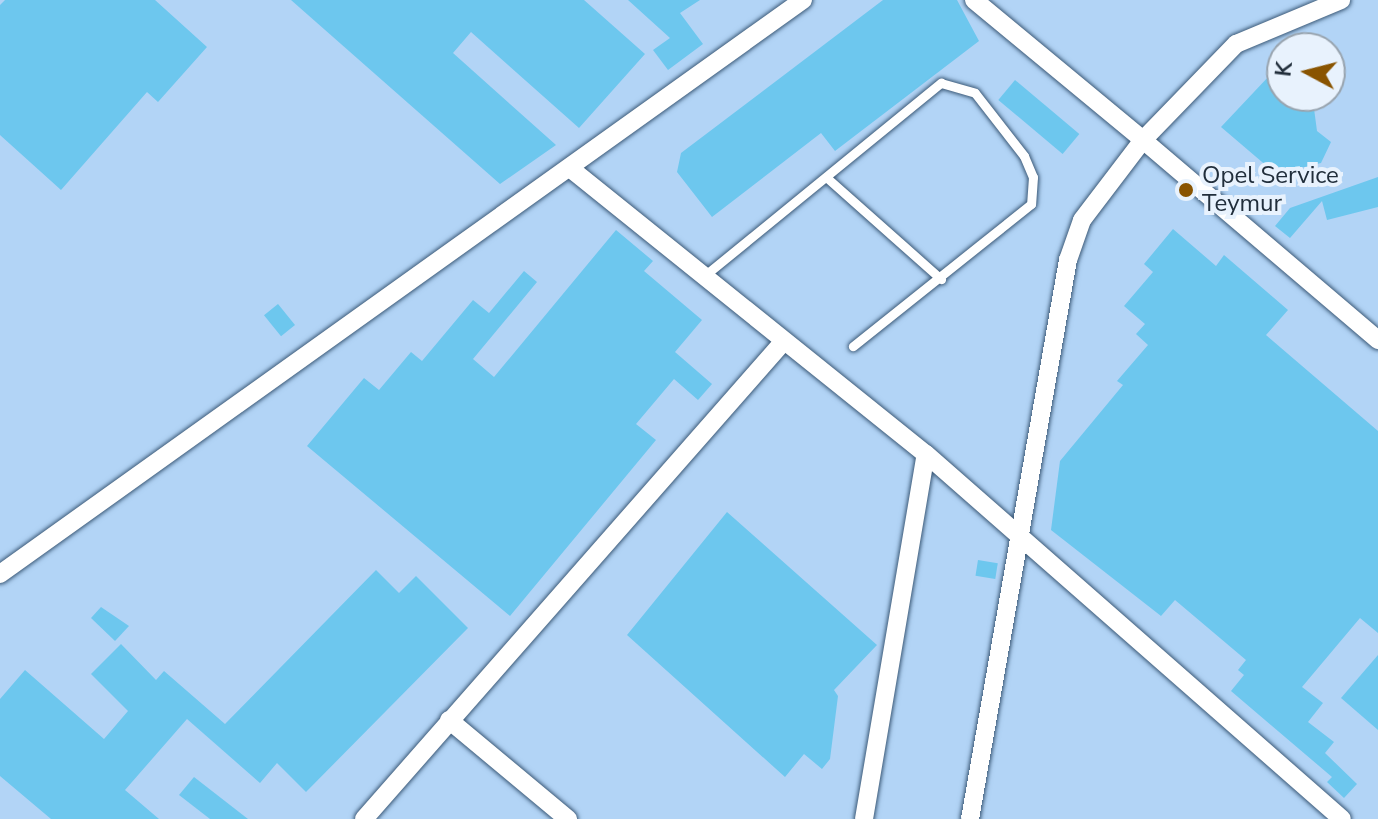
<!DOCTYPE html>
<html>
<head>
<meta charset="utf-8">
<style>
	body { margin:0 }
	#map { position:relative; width:1378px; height:819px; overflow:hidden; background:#b2d4f6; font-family:"Nunito Sans",sans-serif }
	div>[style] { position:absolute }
	.building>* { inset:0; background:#6dc7ee; transform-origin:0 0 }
	.roads { filter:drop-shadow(0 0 2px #3c5a78) drop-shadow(0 0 2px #3c5a78) }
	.service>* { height:9px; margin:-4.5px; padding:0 4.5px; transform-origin:4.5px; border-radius:4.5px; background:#fff }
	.minor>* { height:18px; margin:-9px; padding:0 9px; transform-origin:9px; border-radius:9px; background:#fff }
	.dots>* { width:22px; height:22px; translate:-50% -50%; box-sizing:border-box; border:4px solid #e8f2fd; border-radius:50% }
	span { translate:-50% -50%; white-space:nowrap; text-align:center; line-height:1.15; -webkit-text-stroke:8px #e8f2fd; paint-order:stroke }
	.poi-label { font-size:24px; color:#212e3b }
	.left { translate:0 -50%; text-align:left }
	.north { position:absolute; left:1266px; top:32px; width:80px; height:80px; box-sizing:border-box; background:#e8f2fd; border:2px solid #98a4af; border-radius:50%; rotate:277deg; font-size:22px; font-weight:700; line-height:32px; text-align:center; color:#212e3b }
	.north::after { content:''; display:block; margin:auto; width:28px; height:36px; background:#895401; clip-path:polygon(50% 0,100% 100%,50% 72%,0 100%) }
</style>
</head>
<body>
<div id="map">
	<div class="building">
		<div style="clip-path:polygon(5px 0,155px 0,207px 47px,158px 102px,147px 92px,61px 190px,0 135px,0 5px)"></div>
		<div style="clip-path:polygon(291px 0,584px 0,645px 54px,579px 128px,471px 32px,453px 53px,556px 145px,500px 184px)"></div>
		<div style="clip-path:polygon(628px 0,700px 0,680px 13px,703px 44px,668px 70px,653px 50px,670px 38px)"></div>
		<div style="clip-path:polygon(883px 0,957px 0,979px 41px,835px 151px,821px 133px,712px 217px,677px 172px,681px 153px)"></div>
		<div style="clip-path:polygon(1270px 75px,1282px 78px,1282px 96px,1308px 96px,1313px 101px,1317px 131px,1331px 142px,1321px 163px,1276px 174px,1221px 127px)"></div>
		<div style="left:1015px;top:80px;width:84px;height:26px;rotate:40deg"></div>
		<div style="clip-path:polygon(1378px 177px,1378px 207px,1327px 220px,1322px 201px,1290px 238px,1275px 226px,1290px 208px)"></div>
		<div style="clip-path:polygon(1173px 229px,1216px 266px,1224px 255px,1288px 310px,1266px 335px,1378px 431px,1378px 633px,1360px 618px,1302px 687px,1323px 703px,1308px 722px,1334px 742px,1325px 753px,1357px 784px,1344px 798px,1327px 782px,1332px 777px,1231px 691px,1244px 675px,1238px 670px,1246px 660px,1175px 600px,1161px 616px,1051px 530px,1060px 461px,1123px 385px,1117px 381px,1148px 345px,1136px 334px,1145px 324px,1124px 306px,1153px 272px,1144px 264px)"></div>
		<div style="clip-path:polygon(616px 230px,653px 261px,644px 271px,702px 320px,675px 352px,712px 384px,698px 400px,674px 379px,636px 424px,656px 440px,510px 616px,307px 446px,364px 378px,379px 390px,411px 352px,422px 361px,473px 300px,489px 313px,524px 271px,537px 282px,473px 359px,494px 377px)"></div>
		<div style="left:278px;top:304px;width:27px;height:18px;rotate:51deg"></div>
		<div style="clip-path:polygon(727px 512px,877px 645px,834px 690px,838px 696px,830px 759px,822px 769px,804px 754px,785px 777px,627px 635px)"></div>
		<div style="left:978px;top:560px;width:20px;height:16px;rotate:9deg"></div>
		<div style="clip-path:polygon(376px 570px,399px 593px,416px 576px,468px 628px,306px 792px,277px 763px,260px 783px,187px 719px,125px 790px,159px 819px,51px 819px,0 776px,0 699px,25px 670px,104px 739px,128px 711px,91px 674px,121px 644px,156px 680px,164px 671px,225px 724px)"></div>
		<div style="clip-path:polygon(101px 607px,129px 626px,115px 641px,91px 618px)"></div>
		<div style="clip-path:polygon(1378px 655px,1378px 730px,1341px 698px)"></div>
		<div style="clip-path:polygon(194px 777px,248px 819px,210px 819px,179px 795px)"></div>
	</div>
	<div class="roads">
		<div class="service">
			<div style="left:826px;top:177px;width:154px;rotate:41.6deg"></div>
			<div style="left:704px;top:276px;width:306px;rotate:-39.2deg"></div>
			<div style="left:941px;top:83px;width:35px;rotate:16deg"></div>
			<div style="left:975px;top:93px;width:80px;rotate:52.1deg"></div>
			<div style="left:1024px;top:156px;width:23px;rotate:67deg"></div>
			<div style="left:1033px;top:177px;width:27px;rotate:94deg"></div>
			<div style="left:1031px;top:204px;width:228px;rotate:141.4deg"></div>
		</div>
		<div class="minor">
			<div style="left:974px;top:0;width:219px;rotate:39.6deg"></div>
			<div style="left:1143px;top:140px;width:134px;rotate:-45.9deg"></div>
			<div style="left:1236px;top:44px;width:114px;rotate:-22.7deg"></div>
			<div style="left:571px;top:169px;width:455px;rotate:38.8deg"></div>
			<div style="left:926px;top:454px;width:553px;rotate:41.26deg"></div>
			<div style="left:0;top:574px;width:987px;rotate:-35.56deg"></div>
			<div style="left:449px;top:720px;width:155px;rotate:39.8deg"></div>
			<div style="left:364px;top:819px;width:636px;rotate:-48.7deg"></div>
			<div style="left:864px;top:819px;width:370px;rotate:-80.4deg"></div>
			<div style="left:970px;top:819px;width:568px;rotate:-80.06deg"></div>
			<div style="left:1068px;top:260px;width:42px;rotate:-70.7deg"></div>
			<div style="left:1082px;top:220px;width:101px;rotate:-52.7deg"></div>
			<div style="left:1143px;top:140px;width:309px;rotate:40.4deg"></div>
		</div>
	</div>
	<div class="dots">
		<div style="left:1186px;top:190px;background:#895401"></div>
	</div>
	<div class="poi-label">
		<span class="left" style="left:1202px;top:190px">Opel Service<br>Teymur</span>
	</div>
	<div class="north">K</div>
</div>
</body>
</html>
